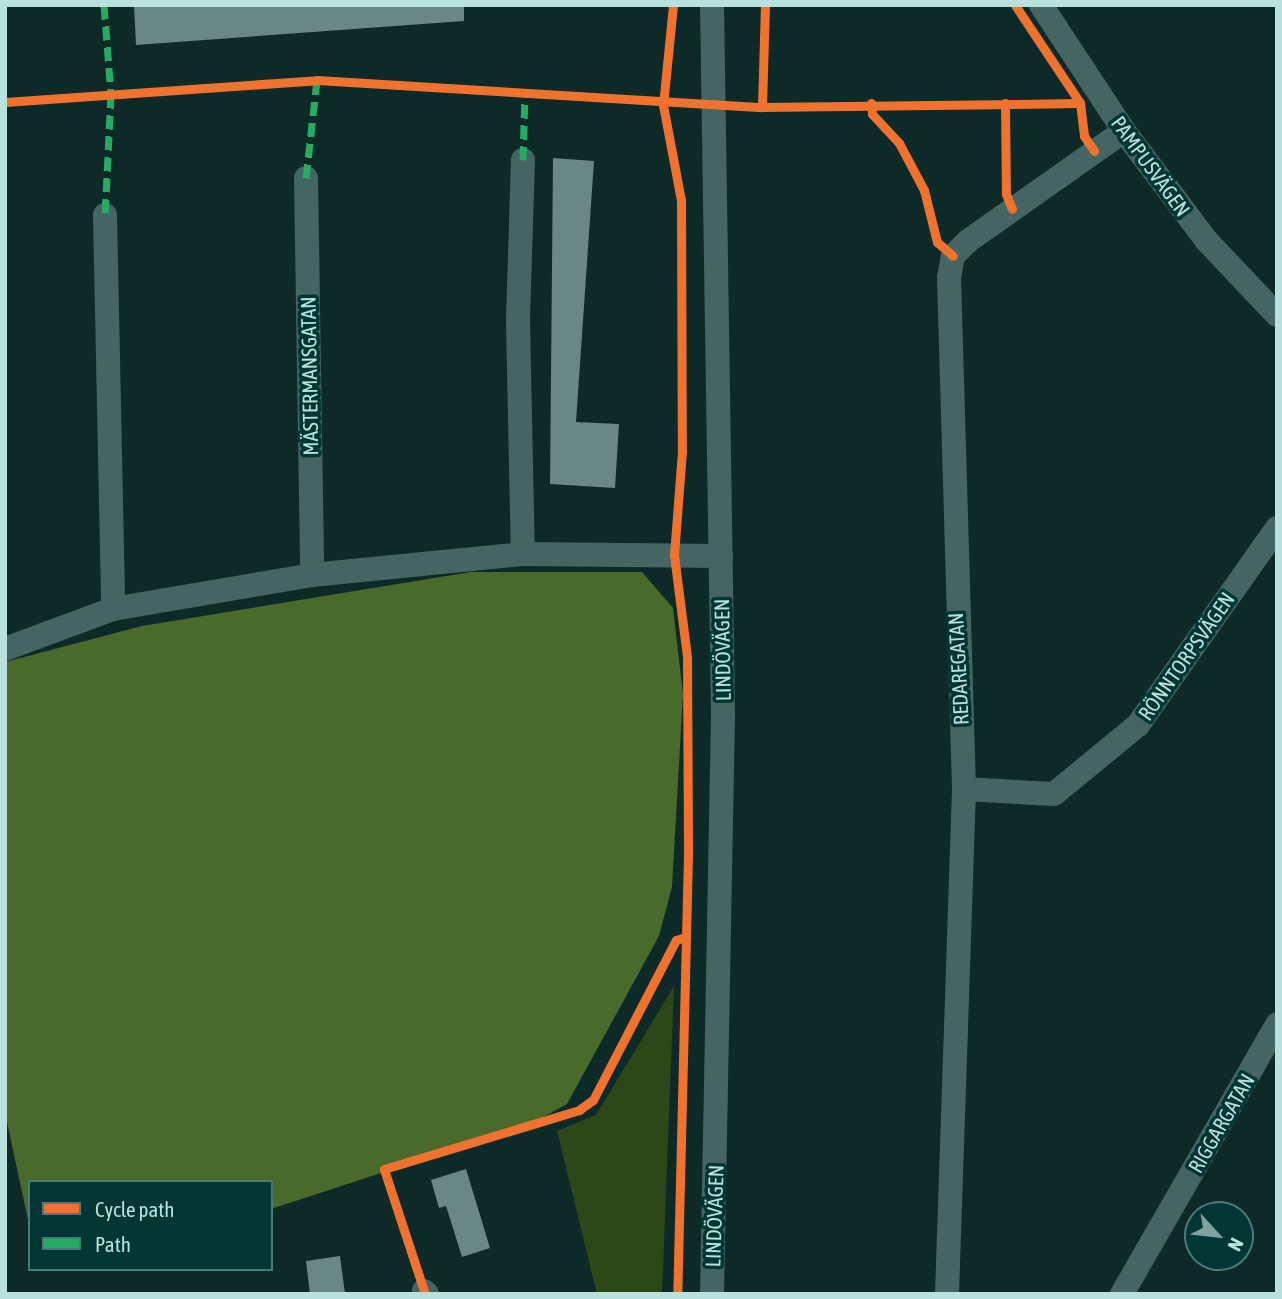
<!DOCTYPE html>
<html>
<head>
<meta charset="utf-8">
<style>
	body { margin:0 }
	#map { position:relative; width:1282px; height:1299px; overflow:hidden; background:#0d2a29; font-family:"Asap Condensed",sans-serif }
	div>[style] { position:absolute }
	.green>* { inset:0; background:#2e4719 }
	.forest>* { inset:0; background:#496a2a }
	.building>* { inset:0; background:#698785 }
	.minor>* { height:24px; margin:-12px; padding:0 12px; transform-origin:12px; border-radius:12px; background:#446563 }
	.quiet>* { height:7px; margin-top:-3.5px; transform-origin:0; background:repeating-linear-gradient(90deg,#26ab63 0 14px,transparent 0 21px) }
	.cycleway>* { height:9px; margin:-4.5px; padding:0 4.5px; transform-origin:4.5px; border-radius:4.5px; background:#ef722f }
	span { translate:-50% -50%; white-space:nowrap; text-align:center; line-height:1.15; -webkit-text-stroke:7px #013634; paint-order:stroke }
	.street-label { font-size:21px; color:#b9e1de }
	.frame { position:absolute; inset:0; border:7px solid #b9e1de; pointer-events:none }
	.legend { position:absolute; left:28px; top:1180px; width:245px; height:91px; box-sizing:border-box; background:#013634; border:2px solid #4b7a78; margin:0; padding:9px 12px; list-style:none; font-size:21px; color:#b9e1de }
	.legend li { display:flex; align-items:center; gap:14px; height:35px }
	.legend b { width:35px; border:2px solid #4b7a78 }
	.north { position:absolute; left:1184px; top:1201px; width:70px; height:70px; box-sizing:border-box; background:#013634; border:2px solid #4b7a78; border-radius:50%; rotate:117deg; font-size:19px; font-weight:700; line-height:28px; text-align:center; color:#b9e1de }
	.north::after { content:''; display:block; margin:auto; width:24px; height:32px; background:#7da19f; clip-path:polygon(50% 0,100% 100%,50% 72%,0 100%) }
</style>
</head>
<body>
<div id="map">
	<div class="green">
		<div style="clip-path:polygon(674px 986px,662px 1294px,597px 1294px,557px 1131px,596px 1115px)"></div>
	</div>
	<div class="forest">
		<div style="clip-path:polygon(471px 572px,642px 572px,673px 608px,683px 694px,672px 887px,659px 936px,567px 1104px,531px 1124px,271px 1209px,271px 1182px,30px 1182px,30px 1229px,5px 1113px,5px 662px,142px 626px)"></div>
	</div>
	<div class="building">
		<div style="clip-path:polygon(134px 5px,464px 5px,464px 21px,136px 45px)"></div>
		<div style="clip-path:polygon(553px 158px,594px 161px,576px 422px,619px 424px,615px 488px,550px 484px)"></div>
		<div style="clip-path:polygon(466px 1169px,490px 1248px,462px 1257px,446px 1206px,439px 1208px,431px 1180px)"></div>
		<div style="clip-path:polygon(340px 1256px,345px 1294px,310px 1294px,306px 1261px)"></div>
	</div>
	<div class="minor">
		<div style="left:712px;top:5px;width:711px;rotate:89.11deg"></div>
		<div style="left:723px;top:716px;width:578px;rotate:91.09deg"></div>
		<div style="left:1041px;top:5px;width:151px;rotate:56.6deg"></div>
		<div style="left:1124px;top:131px;width:136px;rotate:53deg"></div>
		<div style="left:1206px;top:240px;width:103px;rotate:46.6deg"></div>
		<div style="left:523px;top:160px;width:162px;rotate:91.8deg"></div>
		<div style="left:518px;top:322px;width:232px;rotate:88.8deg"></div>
		<div style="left:306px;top:178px;width:397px;rotate:89.1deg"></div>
		<div style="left:105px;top:215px;width:394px;rotate:88.8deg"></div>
		<div style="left:5px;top:649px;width:115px;rotate:-20.3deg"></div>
		<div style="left:113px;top:609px;width:202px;rotate:-9.7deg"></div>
		<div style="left:312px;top:575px;width:212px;rotate:-5.7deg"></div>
		<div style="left:523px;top:554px;width:198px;rotate:0.6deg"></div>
		<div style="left:964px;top:789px;width:90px;rotate:3.2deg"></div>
		<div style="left:1054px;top:794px;width:109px;rotate:-39.4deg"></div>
		<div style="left:1138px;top:725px;width:241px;rotate:-54.8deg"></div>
		<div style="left:424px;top:1291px;width:4px;rotate:45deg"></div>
		<div style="left:947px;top:1294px;width:505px;rotate:-88.07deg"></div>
		<div style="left:964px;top:789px;width:511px;rotate:-91.68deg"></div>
		<div style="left:949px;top:278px;width:22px;rotate:-80deg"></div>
		<div style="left:953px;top:256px;width:21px;rotate:-45deg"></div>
		<div style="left:968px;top:241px;width:191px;rotate:-35.2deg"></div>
		<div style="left:1122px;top:1294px;width:311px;rotate:-60.1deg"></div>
	</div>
	<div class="quiet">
		<div style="left:104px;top:5px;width:89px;rotate:85.5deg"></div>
		<div style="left:111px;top:94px;width:121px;rotate:92.8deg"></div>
		<div style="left:523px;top:160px;width:68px;rotate:-88.3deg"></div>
		<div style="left:306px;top:178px;width:99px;rotate:-83.6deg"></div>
	</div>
	<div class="cycleway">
		<div style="left:673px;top:5px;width:100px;rotate:95.7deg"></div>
		<div style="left:663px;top:105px;width:97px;rotate:79.3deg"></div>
		<div style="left:681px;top:200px;width:251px;rotate:89.8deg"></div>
		<div style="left:682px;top:451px;width:104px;rotate:94.4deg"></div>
		<div style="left:674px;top:555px;width:103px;rotate:82.7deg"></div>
		<div style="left:687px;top:657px;width:198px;rotate:89.7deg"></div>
		<div style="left:688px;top:855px;width:439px;rotate:91.4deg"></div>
		<div style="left:765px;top:5px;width:102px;rotate:91.7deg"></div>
		<div style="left:762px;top:107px;width:318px;rotate:-0.7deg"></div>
		<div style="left:1015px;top:5px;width:118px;rotate:56.4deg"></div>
		<div style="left:1080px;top:103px;width:33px;rotate:83deg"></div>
		<div style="left:1084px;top:136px;width:18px;rotate:56deg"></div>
		<div style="left:5px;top:102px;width:313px;rotate:-4deg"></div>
		<div style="left:317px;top:80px;width:446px;rotate:3.5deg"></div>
		<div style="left:871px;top:103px;width:11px;rotate:85deg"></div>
		<div style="left:872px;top:114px;width:40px;rotate:47deg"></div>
		<div style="left:899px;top:143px;width:53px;rotate:62deg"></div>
		<div style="left:924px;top:190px;width:54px;rotate:76deg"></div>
		<div style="left:937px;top:242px;width:21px;rotate:41deg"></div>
		<div style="left:1005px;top:103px;width:91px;rotate:89.4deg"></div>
		<div style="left:1006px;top:194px;width:16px;rotate:68deg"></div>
		<div style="left:424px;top:1291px;width:128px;rotate:-108.2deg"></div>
		<div style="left:384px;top:1169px;width:204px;rotate:-16.8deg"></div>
		<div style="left:579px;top:1110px;width:17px;rotate:-36deg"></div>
		<div style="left:593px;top:1100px;width:180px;rotate:-62.6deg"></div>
		<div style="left:676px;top:940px;width:9px;rotate:-18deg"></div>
	</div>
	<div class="street-label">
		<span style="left:1151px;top:166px;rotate:54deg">PAMPUSVÄGEN</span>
		<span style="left:309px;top:376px;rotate:-91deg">MÄSTERMANSGATAN</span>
		<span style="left:722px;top:650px;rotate:-91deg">LINDÖVÄGEN</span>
		<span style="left:1186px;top:656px;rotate:-55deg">RÖNNTORPSVÄGEN</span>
		<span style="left:958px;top:669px;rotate:-93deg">REDAREGATAN</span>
		<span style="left:1221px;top:1123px;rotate:-60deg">RIGGARGATAN</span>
		<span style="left:714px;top:1216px;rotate:-88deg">LINDÖVÄGEN</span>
	</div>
	<div class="frame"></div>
	<ul class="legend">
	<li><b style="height:9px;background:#ef722f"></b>Cycle path</li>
	<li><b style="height:9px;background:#26ab63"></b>Path</li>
	</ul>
	<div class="north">N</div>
</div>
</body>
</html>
